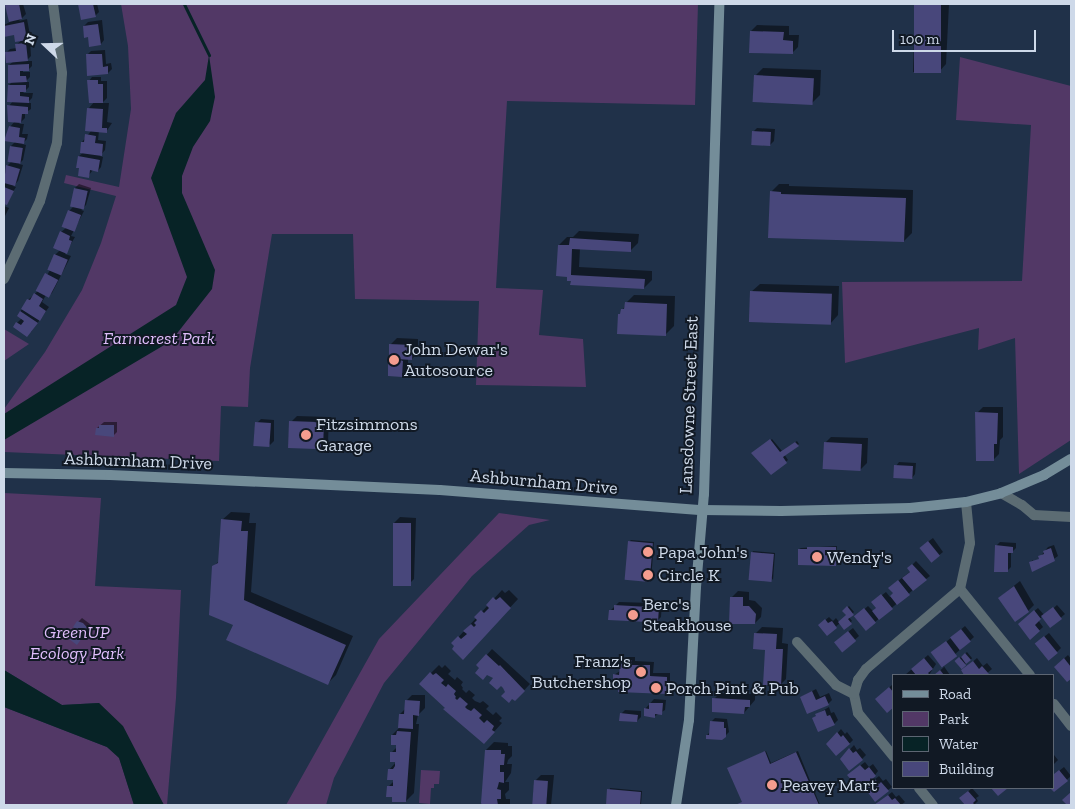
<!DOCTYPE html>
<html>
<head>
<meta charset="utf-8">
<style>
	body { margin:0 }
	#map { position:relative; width:1075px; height:809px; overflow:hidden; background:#203149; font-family:"Zilla Slab",serif }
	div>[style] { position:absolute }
	.green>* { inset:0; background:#523866 }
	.water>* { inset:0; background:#072326 }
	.shadow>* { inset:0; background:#0007; transform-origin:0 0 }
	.stream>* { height:3px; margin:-1.5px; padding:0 1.5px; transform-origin:1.5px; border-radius:1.5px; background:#072326 }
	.building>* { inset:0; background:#48477b; transform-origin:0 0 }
	.minor>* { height:10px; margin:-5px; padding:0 5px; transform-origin:5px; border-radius:5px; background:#5c6c73 }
	.tertiary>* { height:10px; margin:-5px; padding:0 5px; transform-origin:5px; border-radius:5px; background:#5c6c73 }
	.secondary>* { height:10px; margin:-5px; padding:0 5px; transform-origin:5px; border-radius:5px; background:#748d99 }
	.dots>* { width:14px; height:14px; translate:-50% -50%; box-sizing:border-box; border:2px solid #111924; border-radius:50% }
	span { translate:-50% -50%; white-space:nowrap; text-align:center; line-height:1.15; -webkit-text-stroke:4px #111924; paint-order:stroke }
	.park-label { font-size:18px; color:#dfbdfb; font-style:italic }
	.poi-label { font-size:18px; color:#ced9e9 }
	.left { translate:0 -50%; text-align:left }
	.right { translate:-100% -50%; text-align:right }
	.street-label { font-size:18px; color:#ced9e9 }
	.frame { position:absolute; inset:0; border:5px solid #ced9e9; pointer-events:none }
	.legend { position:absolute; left:892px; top:674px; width:162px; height:115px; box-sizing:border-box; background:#111924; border:1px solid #5d6673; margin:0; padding:6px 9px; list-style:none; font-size:15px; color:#ced9e9 }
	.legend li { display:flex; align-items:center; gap:10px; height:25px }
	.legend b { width:25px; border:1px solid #5d6673 }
	.north { position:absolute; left:20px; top:20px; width:50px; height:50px; -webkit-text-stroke:4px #111924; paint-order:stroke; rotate:291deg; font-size:14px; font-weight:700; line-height:20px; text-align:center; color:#ced9e9 }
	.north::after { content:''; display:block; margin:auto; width:18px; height:22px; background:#ced9e9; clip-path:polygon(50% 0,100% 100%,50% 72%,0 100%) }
	.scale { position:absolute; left:892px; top:30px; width:144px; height:22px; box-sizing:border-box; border:2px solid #ced9e9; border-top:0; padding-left:6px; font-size:15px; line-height:18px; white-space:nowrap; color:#ced9e9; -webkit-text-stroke:4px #111924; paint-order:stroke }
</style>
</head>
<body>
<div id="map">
	<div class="green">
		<div style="clip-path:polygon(121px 4px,698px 4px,695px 105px,507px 101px,496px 288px,543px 290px,539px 335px,583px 339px,586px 387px,476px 385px,479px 301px,355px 299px,353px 234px,272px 234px,250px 368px,248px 407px,221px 406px,219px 461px,4px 452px,4px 409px,45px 352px,82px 290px,101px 243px,116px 196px,64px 183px,66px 175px,119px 187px,131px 109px,128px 46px)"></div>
		<div style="clip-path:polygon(960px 57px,1071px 86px,1071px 440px,1019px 474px,1015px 338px,978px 350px,979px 328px,845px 363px,842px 282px,1022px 281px,1031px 125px,956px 120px)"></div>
		<div style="clip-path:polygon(4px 329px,29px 344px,4px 361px)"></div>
		<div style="clip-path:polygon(4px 493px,101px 498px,95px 586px,181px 590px,176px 698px,167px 805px,164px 805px,99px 703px,62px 705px,4px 670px)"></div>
		<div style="clip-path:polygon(499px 513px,550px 520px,529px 525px,472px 576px,384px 683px,334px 778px,326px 805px,286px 805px,379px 639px)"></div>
		<div style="clip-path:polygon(4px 707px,107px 747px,119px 757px,134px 805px,4px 805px)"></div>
		<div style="clip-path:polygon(421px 770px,440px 771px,439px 784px,434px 784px,434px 788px,431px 788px,430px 804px,419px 803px)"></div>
	</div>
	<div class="water">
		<div style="clip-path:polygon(209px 55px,215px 97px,210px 121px,193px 147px,182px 176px,182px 193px,215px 270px,212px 289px,171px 341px,4px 440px,4px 414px,176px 305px,187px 277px,151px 178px,176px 113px,205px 80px)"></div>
		<div style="clip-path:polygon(4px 670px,62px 705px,99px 703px,123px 726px,164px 805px,134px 805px,119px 758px,107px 747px,4px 707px)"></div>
	</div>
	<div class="shadow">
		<div style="clip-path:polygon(8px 4px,23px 4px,26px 14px,19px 21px,27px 19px,30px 35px,24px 41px,30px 40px,31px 56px,26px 61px,32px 61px,32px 66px,28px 70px,23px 70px,23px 72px,30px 72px,30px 77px,25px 82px,29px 82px,29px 87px,23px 93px,33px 93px,32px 98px,27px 103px,31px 103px,31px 109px,25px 113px,25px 118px,19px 124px,24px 124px,22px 134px,28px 134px,27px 139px,22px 144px,26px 145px,23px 160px,19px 164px,23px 165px,18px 181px,13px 186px,16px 187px,6px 203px,4px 202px,4px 178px,7px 166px,11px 162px,11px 146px,15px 142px,10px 127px,15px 121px,9px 106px,13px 101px,9px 85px,13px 81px,9px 65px,14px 61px,6px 53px,10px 49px,17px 48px,16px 45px,22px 40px,15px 34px,4px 36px,4px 25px,10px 22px)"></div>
		<div style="clip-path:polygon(79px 4px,97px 4px,99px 12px,95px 16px,82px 19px)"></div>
		<div style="clip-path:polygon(915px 4px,949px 4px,946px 64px,938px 73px,913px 72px)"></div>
		<div style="clip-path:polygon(102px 20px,104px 40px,101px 44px,89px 36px,84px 26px,88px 22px)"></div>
		<div style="clip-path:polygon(757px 25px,789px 26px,789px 35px,799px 35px,798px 47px,792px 53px,751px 31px)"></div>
		<div style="clip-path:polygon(105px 50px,106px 64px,111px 63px,112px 69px,108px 73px,87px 55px,91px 51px)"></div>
		<div style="clip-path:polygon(763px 68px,821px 70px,820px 95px,812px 103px,755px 76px)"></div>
		<div style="clip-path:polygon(92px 77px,101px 77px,101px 81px,107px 81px,107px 98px,102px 103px,109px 103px,107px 122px,112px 123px,106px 132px,99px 131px,98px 140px,106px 141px,105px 150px,100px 156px,103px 157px,101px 167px,98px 171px,93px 170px,88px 176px,79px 156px,84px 152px,82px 142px,91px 131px,89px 108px,95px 101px,89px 81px)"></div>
		<div style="clip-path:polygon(757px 128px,775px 129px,774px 141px,770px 145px,753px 132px)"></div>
		<div style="clip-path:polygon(79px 184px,91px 188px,86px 205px,81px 210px,84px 211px,71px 236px,75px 237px,65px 254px,71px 256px,52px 293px,48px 296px,46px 295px,42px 302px,49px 307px,31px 332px,14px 326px,22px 318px,18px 315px,28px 300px,38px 291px,50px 270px,55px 255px,60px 250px,61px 232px,66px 228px,69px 211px,74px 206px,71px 206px,75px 188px)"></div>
		<div style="clip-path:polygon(779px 184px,789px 184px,789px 186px,913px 190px,912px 233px,904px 241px,771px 192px)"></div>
		<div style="clip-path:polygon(4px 206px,9px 208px,4px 218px)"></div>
		<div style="clip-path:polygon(579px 231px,639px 234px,638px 243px,630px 251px,580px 248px,579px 267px,652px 271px,652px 280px,644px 288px,572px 280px,559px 245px,567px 237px,573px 237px)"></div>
		<div style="clip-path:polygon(760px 284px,839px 286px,838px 315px,830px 324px,751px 292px)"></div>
		<div style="clip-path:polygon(634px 295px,675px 296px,674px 326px,665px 335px,622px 312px,626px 303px)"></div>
		<div style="clip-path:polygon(397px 338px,418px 339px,418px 353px,412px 359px,408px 359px,408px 370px,402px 376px,393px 358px,391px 344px)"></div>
		<div style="clip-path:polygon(983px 407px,1003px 407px,1003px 437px,1000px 440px,999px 454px,993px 460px,977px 413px)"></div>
		<div style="clip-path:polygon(297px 416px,329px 417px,328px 442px,322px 448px,291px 422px)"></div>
		<div style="clip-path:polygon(261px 419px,274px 420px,274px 441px,270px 445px,257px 423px)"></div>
		<div style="clip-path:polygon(104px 422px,117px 422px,117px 432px,113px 436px,97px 428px)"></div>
		<div style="clip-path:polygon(831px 437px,868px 438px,867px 463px,861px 469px,825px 443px)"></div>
		<div style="clip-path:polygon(772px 439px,782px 451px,797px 441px,799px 444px,784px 454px,788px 460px,771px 473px,755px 452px)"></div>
		<div style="clip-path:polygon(899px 462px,916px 463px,915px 474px,912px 478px,896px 466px)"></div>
		<div style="clip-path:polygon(231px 512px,250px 513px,249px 523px,256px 523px,251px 592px,353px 636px,336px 675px,328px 683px,234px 624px,213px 567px,219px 561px,222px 520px)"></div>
		<div style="clip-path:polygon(400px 517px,416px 518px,414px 579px,408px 585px,394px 523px)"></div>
		<div style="clip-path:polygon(933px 538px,943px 552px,932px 561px,925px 544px)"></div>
		<div style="clip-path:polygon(631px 540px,654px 542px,651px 580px,629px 542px)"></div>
		<div style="clip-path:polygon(1000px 542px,1016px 543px,1016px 548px,1011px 553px,1011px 567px,1007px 571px,996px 546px)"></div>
		<div style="clip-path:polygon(1054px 545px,1058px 556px,1044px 566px,1033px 570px,1031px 562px,1033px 560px,1033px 562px,1045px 558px,1044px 556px,1034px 559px,1040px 557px,1048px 547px)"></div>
		<div style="clip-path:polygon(837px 546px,835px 564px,799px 549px,801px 548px)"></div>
		<div style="clip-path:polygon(753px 551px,775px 553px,773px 580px,752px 553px)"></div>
		<div style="clip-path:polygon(916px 561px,930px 576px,926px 579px,875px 622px,860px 613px,868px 606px,873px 611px,877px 608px,877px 599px,886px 592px,890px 597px,895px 593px,894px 584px,911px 571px,909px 568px)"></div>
		<div style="clip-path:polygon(1020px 581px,1034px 605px,1028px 611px,999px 598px)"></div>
		<div style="clip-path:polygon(502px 590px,505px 593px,509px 590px,518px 599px,471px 650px,456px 646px,453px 643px)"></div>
		<div style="clip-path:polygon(738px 591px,749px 592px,749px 600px,755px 601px,762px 608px,761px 617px,755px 623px,732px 597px)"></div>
		<div style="clip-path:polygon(654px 601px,662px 603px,661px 617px,657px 621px,649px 623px,650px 620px,610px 611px,619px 602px,652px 603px)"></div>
		<div style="clip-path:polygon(1057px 605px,1065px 614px,1051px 626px,1043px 616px,1038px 620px,1043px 627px,1031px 638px,1023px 620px,1038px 608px,1045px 616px)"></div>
		<div style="clip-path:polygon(849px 606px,854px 612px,849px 617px,852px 621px,844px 628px,840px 623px,827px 634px,823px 622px,829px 617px,833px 621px,836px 618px,839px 622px,847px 615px,844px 611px)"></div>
		<div style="clip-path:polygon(82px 618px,94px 627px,81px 640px,78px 622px)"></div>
		<div style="clip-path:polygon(965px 626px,974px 637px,943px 665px,950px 675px,935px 675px,944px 667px,933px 653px)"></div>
		<div style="clip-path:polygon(762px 627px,783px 628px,782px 643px,788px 644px,786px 679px,780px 685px,766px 648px,756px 633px)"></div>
		<div style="clip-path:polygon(853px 628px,859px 636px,842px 651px,839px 639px)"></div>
		<div style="clip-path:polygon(1049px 633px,1061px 648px,1057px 652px,1040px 640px)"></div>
		<div style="clip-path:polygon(492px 649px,530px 684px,515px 700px,495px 678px,478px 665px)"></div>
		<div style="left:967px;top:652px;width:8px;height:14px;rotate:50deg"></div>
		<div style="clip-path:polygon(928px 655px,936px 664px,929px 675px,905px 675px)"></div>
		<div style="clip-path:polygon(1068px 655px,1071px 659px,1071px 677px,1067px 681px,1059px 663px)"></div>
		<div style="clip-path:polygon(628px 657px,635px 657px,635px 661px,654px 662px,653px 673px,670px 673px,670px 689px,666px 692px,614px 675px,620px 671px,621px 665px)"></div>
		<div style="clip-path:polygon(977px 658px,983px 666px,987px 663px,992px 669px,985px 675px,966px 675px,962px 671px)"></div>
		<div style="clip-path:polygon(439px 665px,442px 668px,445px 665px,451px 671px,448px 674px,455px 680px,457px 677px,463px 682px,461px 685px,463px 688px,462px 689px,466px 693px,469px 690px,475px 695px,472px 698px,475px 701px,480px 703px,483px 701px,489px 706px,486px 709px,493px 715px,496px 712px,502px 718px,499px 721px,502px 723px,492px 734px,446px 708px,431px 673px)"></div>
		<div style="clip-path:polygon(893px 684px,894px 685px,894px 705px,881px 695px)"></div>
		<div style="clip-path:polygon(816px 689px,820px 697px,829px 693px,832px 700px,828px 704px,801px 697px)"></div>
		<div style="clip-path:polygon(720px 693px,755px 694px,755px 700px,744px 713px,714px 699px)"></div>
		<div style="clip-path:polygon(412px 695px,425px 695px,425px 708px,418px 715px,416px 724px,419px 724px,414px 793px,406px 801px,388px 787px,394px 781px,389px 770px,397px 761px,392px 752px,397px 747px,392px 735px,399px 728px,400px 714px,406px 708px,406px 701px)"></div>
		<div style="clip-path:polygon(654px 699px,666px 700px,665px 710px,655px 716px,645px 709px)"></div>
		<div style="clip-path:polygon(829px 707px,831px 713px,834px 712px,838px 720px,834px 724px,817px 714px)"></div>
		<div style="clip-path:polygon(625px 710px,641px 711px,641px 717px,637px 721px,621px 714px)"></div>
		<div style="clip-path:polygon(715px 718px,727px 719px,729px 732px,725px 736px,707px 735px,710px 732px,711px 722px)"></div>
		<div style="clip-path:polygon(841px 729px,845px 734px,847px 732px,853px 740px,850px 743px,828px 744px)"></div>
		<div style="clip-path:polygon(494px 742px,508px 743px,508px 746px,512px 746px,512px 756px,508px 760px,507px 764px,512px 764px,511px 773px,505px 782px,509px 782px,509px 790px,505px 794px,506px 799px,510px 799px,510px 805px,483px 805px,486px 750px)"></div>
		<div style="clip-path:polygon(854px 745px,857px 750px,860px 748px,866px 755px,862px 759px,841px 759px)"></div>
		<div style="clip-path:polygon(766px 751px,771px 763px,798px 751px,820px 805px,739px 805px,743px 802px,729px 768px)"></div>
		<div style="clip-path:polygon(1054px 755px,1058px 760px,1054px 764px)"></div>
		<div style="clip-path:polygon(865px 762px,869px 767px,873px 764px,878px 771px,875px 775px,853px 771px)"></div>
		<div style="clip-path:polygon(1064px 767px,1071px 776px,1054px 791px,1052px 788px,1054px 788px,1054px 775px)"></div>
		<div style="clip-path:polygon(541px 775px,554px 775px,551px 805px,534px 805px,535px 781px)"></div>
		<div style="clip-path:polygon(879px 776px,883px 781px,886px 779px,892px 787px,888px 790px,869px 784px)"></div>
		<div style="clip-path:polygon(610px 788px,642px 791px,641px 805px,607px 805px)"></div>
		<div style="clip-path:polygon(972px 788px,979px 796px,976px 798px,978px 801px,974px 805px,967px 805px,961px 798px)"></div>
		<div style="clip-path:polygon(892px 792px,896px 797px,899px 795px,905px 802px,901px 805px,876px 805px)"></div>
	</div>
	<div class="stream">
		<div style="left:184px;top:4px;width:57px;rotate:63.9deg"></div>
	</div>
	<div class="building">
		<div style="clip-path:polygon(19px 4px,22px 19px,9px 22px,5px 5px)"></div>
		<div style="clip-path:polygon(78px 4px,93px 4px,96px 17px,81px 20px)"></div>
		<div style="left:914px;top:4px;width:27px;height:69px"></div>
		<div style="clip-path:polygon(24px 22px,27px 40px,15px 42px,14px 35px,4px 37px,4px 26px)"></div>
		<div style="clip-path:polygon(98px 24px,101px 45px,89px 47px,88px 37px,84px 38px,83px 26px)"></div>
		<div style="clip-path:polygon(750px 31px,784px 32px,783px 40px,793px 41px,793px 54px,749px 53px)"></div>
		<div style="clip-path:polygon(26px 43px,28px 61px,6px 63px,5px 52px,16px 51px,15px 44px)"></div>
		<div style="clip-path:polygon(86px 54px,102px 54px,103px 67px,108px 66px,108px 74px,87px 76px)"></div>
		<div style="clip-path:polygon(29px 64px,29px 71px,20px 71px,20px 76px,26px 76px,27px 82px,8px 83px,8px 65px)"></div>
		<div style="left:754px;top:75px;width:60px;height:27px;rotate:3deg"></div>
		<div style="clip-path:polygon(87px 80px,98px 80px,98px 84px,103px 84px,103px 103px,89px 103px)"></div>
		<div style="clip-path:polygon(8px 85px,26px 85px,26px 92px,20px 92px,20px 96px,29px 97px,29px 103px,7px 102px)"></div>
		<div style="clip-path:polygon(7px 105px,28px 107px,28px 114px,22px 114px,21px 123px,8px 122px)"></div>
		<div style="clip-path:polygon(87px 108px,103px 109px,102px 128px,107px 128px,107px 133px,85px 131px)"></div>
		<div style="clip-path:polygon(9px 126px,20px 128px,19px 137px,25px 138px,24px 144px,4px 141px)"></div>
		<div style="left:752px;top:131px;width:19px;height:14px;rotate:3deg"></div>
		<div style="clip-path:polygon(85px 134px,96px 136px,95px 143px,103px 144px,102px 156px,80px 153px,81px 142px,84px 142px)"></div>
		<div style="left:10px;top:146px;width:13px;height:16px;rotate:9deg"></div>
		<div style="clip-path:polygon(78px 156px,100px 160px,98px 172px,90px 170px,89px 178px,78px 176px,79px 168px,76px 168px)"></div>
		<div style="clip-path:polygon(6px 165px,20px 169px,15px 186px,4px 183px)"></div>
		<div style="clip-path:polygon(4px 187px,14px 191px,7px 205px,4px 204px)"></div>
		<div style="left:74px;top:188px;width:14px;height:19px;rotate:12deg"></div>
		<div style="clip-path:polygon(770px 191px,781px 192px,781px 194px,906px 198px,904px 242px,768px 238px)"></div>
		<div style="left:68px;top:210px;width:14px;height:18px;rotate:21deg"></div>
		<div style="clip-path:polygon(60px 231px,70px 236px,69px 240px,72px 241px,67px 254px,53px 248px)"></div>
		<div style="clip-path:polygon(570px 238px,631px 242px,631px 252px,572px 249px,571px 275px,645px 279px,644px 289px,570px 285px,571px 281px,567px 281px,567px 277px,556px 276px,558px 245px,569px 245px)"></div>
		<div style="left:54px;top:254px;width:15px;height:17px;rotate:23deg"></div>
		<div style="left:45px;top:273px;width:15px;height:20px;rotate:28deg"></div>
		<div style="left:750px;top:291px;width:82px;height:31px;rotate:2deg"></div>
		<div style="clip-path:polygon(34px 293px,43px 299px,39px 306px,46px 311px,40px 321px,21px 309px,27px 299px,30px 300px)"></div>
		<div style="clip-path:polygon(625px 302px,667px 304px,666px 336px,617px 334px,618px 314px,620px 314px,621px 309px,624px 309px)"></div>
		<div style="clip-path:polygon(20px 311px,38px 323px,27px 337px,13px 327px,16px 322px,21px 325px,24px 321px,17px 316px)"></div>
		<div style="clip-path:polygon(389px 344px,413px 345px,412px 360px,397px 359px,403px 361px,402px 377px,388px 376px,388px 361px,391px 359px,389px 359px)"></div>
		<div style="clip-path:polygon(975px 412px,998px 413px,997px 444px,994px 444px,994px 461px,976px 461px)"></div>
		<div style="left:289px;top:421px;width:35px;height:27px;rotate:2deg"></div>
		<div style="left:255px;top:422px;width:16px;height:24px;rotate:4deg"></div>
		<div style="clip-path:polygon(99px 425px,114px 425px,114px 437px,95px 435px,96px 428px,99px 428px)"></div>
		<div style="clip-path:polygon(770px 439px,780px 452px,795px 442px,799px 446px,783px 457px,787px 463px,771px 475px,751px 453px)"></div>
		<div style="left:824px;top:442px;width:38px;height:27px;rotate:3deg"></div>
		<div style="left:894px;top:465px;width:19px;height:13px;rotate:3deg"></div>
		<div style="clip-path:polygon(221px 519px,242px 521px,241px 531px,248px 531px,244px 600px,346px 645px,328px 685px,226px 640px,233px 625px,209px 615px,212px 566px,218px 563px)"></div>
		<div style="left:393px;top:523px;width:18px;height:63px"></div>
		<div style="left:628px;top:541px;width:25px;height:39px;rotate:5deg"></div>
		<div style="left:928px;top:541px;width:19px;height:11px;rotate:51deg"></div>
		<div style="clip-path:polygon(995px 545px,1013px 547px,1013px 553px,1008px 553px,1008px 572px,994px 572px)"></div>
		<div style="clip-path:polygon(807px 547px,836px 547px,836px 566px,798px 565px,798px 549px,807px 549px)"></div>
		<div style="clip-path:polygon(1051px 548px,1055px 561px,1032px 572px,1029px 562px,1039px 559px,1038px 556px,1044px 554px,1043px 551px)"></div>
		<div style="left:751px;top:552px;width:23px;height:28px;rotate:5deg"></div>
		<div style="clip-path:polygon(912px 564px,927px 580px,913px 591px,902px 578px,910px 572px,907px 568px)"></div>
		<div style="clip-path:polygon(898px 580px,910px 595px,897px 605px,890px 596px,893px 593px,888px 588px)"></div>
		<div style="clip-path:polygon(1014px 586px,1029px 612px,1015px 622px,998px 598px)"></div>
		<div style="clip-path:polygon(881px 594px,893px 609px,879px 620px,872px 611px,876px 608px,871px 602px)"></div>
		<div style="clip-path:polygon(493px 597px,496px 600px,500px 597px,511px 608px,463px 660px,452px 649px,454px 646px,451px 643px,458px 636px,461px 639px,467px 634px,463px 631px,471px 624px,474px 627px,476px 625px,474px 623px,477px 620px,474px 617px,481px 610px,484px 613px,489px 608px,486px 605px)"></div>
		<div style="clip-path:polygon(730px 597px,743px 597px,743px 606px,749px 606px,756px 614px,755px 624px,729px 624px)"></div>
		<div style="clip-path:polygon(649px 604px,659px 607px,658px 622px,652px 622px,652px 624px,648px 624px,648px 622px,608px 620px,609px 610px,614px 610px,614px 605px,649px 607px)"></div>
		<div style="clip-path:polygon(847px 606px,854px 615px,848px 619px,852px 624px,844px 630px,838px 622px,846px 615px,842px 611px)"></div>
		<div style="left:1053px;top:607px;width:15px;height:15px;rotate:53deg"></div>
		<div style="left:864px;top:608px;width:19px;height:13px;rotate:51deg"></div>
		<div style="clip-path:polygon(1034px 610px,1041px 619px,1035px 625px,1040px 631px,1030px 640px,1018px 624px)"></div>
		<div style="clip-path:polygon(825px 619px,828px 623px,832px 621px,837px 628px,827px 636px,818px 625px)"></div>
		<div style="clip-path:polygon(77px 621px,83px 623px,91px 632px,87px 637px,84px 635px,77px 645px,69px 639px,76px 629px,73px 627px)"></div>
		<div style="left:961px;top:629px;width:16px;height:14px;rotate:52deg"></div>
		<div style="left:848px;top:631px;width:13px;height:18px;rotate:51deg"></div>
		<div style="clip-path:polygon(754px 633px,777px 634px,776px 649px,783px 649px,781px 686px,763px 685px,765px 650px,753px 649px)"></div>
		<div style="left:1044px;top:636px;width:22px;height:12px;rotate:51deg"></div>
		<div style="left:946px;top:641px;width:19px;height:19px;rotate:54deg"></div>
		<div style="clip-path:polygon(965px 653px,971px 660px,966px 664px,961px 657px)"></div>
		<div style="clip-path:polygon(486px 654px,499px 666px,500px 665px,525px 691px,515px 701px,512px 699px,509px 703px,501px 696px,505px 692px,503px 688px,501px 686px,497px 690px,489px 683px,493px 678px,487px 675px,483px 680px,475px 673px,479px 668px,476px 665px)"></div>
		<div style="left:959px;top:657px;width:11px;height:6px;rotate:49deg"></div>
		<div style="clip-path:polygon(924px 658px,933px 669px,928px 673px,930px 675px,916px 675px,911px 669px)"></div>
		<div style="clip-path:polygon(1064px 658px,1071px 667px,1071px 679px,1067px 682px,1054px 667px)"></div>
		<div style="clip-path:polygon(623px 660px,632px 660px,632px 665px,650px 665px,650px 676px,667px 677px,667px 694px,618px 692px,619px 680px,613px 679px,613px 674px,619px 675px,620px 664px,623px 664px)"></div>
		<div style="clip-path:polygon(973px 661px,979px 669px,982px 666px,989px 674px,964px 675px,961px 670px)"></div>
		<div style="clip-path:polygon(940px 670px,944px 675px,934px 675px)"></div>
		<div style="clip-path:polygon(430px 672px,433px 675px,436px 673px,444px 680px,441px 683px,446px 687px,448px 684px,456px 691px,454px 694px,456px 697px,455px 698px,457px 700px,460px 697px,468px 704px,465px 707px,467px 709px,471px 711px,474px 708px,482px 715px,479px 718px,484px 723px,487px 720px,494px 726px,492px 730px,495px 732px,484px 744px,443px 709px,445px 708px,419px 684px)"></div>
		<div style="clip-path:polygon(889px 687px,894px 693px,894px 707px,887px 713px,875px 699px)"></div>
		<div style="clip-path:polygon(812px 691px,816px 700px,825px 696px,829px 705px,807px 714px,800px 697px)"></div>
		<div style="clip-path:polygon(712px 698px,750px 700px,750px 707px,745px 707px,744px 714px,712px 712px)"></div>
		<div style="clip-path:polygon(405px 700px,420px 701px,419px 716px,413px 715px,413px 729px,398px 728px,399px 714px,404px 714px)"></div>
		<div style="clip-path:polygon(649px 703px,663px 703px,662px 715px,655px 714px,655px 718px,644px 716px,644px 708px,649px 709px)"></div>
		<div style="clip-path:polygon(825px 710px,827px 716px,830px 715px,835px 725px,818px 732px,812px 718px,816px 716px,815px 714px)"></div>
		<div style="clip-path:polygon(620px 713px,638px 715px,637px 722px,619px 721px)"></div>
		<div style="clip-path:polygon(710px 721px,724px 722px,724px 728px,726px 728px,726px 737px,722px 740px,706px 739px,706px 735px,709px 735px)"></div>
		<div style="clip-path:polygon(397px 731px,411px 732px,406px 802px,392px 802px,392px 797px,386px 797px,387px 786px,393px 786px,393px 780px,387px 780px,388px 769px,393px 769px,395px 766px,395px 762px,390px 762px,390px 752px,396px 752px,396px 745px,391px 745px,391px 735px,396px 735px)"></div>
		<div style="clip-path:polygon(837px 732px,841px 737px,843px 735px,850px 744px,836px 756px,826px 744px)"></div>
		<div style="clip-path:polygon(849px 748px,853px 753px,856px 751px,863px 760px,849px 771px,840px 759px)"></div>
		<div style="clip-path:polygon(485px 750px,501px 750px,501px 754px,505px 754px,504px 765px,500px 765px,500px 772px,504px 772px,504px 783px,499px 782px,498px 786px,497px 789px,501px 790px,501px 799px,497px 799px,498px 805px,482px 805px,481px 803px)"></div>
		<div style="clip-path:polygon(765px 751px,770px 764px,796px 752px,819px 805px,735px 805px,742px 802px,727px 768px)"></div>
		<div style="clip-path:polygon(860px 765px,865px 770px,869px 767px,876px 776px,859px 789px,847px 775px)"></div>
		<div style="clip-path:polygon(1059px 770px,1068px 781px,1054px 792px,1050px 788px,1054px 788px,1054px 774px)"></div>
		<div style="clip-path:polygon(875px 779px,879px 784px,881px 782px,889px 791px,875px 802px,864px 787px)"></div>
		<div style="left:534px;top:780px;width:14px;height:25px;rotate:4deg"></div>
		<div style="clip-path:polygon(991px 788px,1008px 788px,998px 796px)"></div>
		<div style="clip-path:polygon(607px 789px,641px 792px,640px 805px,606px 805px)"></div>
		<div style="clip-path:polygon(968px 791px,976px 800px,973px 803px,975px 805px,965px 805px,959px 798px)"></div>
		<div style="clip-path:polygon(1071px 792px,1071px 805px,1067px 805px,1062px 800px)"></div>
		<div style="clip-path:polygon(888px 795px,892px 800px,895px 798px,901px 805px,874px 805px)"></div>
	</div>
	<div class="minor">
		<div style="left:4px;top:279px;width:86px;rotate:-65.2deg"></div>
		<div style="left:40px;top:201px;width:60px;rotate:-73.7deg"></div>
		<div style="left:57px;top:143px;width:70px;rotate:-85.9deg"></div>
		<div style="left:62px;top:73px;width:70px;rotate:-97.4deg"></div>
		<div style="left:1001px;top:493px;width:24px;rotate:30deg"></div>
		<div style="left:1022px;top:505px;width:16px;rotate:40deg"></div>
		<div style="left:1034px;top:515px;width:37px;rotate:3deg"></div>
		<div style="left:960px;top:589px;width:111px;rotate:50.9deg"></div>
		<div style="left:797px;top:642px;width:58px;rotate:47.8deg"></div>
		<div style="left:836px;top:685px;width:20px;rotate:27deg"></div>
		<div style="left:1054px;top:704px;width:28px;rotate:52deg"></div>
	</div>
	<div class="tertiary">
		<div style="left:894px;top:757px;width:57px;rotate:-129.3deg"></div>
		<div style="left:858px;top:713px;width:19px;rotate:-102deg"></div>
		<div style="left:854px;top:694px;width:15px;rotate:-74deg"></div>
		<div style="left:858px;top:680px;width:14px;rotate:-54deg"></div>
		<div style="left:866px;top:669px;width:123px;rotate:-40.4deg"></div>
		<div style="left:960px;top:589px;width:47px;rotate:-77.7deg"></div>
		<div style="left:970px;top:543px;width:41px;rotate:-95.6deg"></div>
		<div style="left:919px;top:788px;width:22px;rotate:51deg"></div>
	</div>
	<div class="secondary">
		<div style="left:4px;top:473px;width:106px;rotate:1.1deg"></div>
		<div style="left:110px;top:475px;width:330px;rotate:2.6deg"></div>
		<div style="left:440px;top:490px;width:263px;rotate:4.4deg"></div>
		<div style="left:702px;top:510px;width:79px;rotate:0.7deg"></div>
		<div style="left:781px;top:511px;width:129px;rotate:-1.3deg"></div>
		<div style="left:910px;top:508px;width:56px;rotate:-6.1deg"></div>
		<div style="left:966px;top:502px;width:36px;rotate:-14deg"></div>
		<div style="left:1001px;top:493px;width:47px;rotate:-22.7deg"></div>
		<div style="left:1044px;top:475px;width:31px;rotate:-31deg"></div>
		<div style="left:676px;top:805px;width:86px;rotate:-81.3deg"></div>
		<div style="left:689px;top:720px;width:133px;rotate:-87deg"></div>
		<div style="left:696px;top:587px;width:93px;rotate:-85.1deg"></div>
		<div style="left:704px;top:494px;width:490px;rotate:-88.2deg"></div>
	</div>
	<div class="dots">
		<div style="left:394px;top:360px;background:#f59d8f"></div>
		<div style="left:306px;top:435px;background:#f59d8f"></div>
		<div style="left:648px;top:552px;background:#f59d8f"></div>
		<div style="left:817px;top:557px;background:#f59d8f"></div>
		<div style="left:648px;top:575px;background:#f59d8f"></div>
		<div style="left:633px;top:615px;background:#f59d8f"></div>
		<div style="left:641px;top:672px;background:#f59d8f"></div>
		<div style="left:656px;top:688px;background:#f59d8f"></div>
		<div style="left:772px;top:785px;background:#f59d8f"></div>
	</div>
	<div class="park-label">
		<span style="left:159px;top:338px">Farmcrest Park</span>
		<span style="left:77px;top:643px">GreenUP<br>Ecology Park</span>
	</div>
	<div class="poi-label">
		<span class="left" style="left:404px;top:360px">John Dewar's<br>Autosource</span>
		<span class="left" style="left:316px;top:435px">Fitzsimmons<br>Garage</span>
		<span class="left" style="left:658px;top:552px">Papa John's</span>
		<span class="left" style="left:827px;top:557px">Wendy's</span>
		<span class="left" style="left:658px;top:575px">Circle K</span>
		<span class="left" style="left:643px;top:615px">Berc's<br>Steakhouse</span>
		<span class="right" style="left:631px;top:672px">Franz's<br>Butchershop</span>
		<span class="left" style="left:666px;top:688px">Porch Pint &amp; Pub</span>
		<span class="left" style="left:782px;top:785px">Peavey Mart</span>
	</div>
	<div class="street-label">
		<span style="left:689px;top:405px;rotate:-88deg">Lansdowne Street East</span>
		<span style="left:138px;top:461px;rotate:2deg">Ashburnham Drive</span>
		<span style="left:544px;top:482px;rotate:5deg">Ashburnham Drive</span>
	</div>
	<div class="frame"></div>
	<ul class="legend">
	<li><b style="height:6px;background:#748d99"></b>Road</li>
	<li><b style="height:14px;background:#523866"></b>Park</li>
	<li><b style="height:14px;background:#072326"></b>Water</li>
	<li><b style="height:14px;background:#48477b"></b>Building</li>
	</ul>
	<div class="north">N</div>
	<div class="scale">100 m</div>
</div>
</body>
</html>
